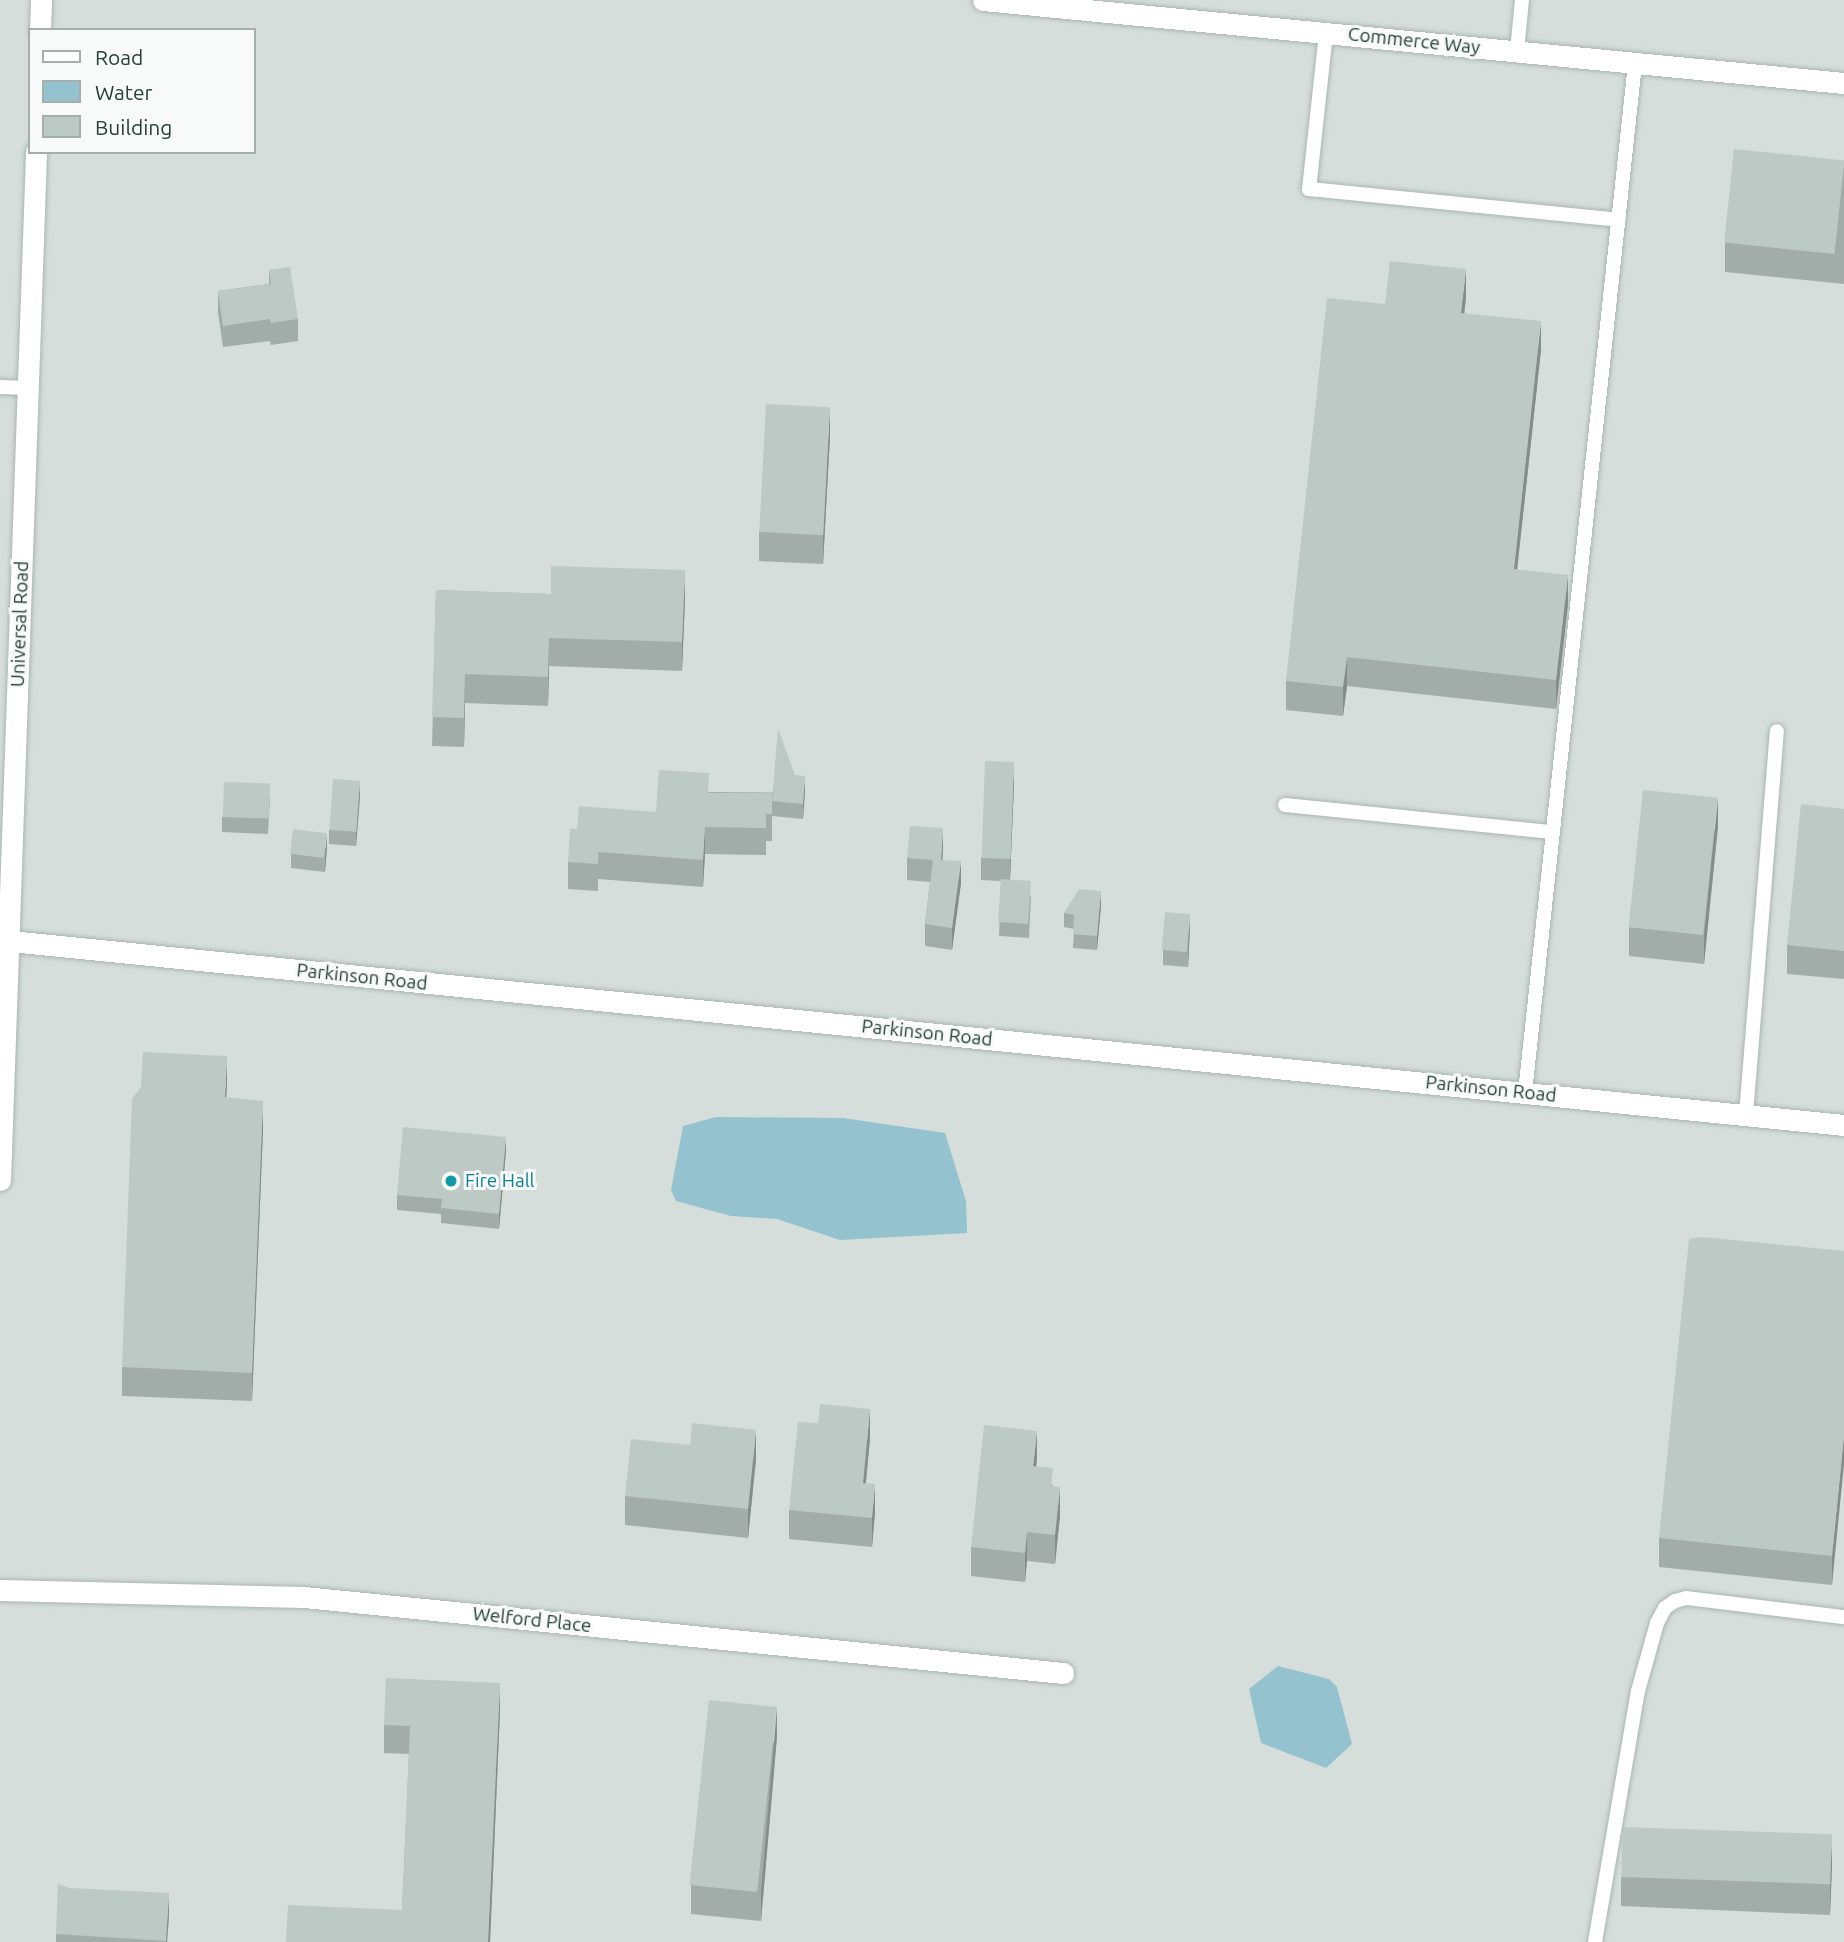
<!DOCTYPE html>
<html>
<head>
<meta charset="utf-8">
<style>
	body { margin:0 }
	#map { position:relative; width:1844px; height:1942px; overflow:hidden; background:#e6eeeb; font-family:Ubuntu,sans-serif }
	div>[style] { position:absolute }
	.built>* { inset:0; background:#d5deda }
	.water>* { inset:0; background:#94c2ce }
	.roads { filter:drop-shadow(0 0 2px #a9b6b2) drop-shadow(0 0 2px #a9b6b2) }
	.lane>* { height:14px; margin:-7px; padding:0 7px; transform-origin:7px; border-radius:7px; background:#fff }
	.street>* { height:21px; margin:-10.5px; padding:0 10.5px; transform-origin:10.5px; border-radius:10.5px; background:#fff }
	.secondary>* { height:21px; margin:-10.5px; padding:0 10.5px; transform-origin:10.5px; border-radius:10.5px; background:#fff }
	.wall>* { inset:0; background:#a2ada9 }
	.shaded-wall>* { inset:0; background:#848d89 }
	.building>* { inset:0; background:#bcc9c4; transform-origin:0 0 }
	.dots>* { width:19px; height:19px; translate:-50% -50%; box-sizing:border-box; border:4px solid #f7faf9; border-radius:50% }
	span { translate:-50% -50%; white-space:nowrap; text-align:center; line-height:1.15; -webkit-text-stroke:6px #f7faf9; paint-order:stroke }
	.street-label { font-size:19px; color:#263f39 }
	.culture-label { font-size:19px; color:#0d838f }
	.left { translate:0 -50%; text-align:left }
	.legend { position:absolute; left:28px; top:28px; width:228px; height:126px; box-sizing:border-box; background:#f7faf9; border:2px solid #a3afac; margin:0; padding:9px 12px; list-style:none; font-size:21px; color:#263f39 }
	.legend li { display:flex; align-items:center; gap:14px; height:35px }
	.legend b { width:35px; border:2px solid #a3afac }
</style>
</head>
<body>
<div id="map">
	<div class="built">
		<div style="clip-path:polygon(evenodd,0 0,1844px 0,1844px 1942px,0 1942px,0 0,30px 30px,254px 30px,254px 152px,30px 152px,30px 30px)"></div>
	</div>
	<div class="water">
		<div style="clip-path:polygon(716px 1117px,843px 1118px,945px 1133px,966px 1201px,967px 1233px,840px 1240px,777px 1219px,731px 1216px,676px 1201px,671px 1190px,683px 1126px)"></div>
		<div style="clip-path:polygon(1278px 1666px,1329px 1679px,1337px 1687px,1352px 1744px,1326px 1768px,1261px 1743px,1249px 1689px)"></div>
	</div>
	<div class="roads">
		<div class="lane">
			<div style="left:1326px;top:33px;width:157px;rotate:96.2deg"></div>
			<div style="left:1309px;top:189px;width:311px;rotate:5.7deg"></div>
			<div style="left:1517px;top:51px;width:51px;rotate:-84.4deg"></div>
			<div style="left:0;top:387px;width:28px;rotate:2deg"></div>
			<div style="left:1285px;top:805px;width:269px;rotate:5.8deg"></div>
			<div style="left:1525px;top:1093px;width:1036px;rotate:-83.9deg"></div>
			<div style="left:1746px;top:1115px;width:385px;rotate:-85.4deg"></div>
			<div style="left:1595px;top:1942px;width:255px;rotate:-80.3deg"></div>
			<div style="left:1638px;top:1691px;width:71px;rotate:-74.4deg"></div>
			<div style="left:1657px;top:1623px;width:17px;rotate:-62deg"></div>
			<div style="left:1665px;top:1608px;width:12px;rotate:-35deg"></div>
			<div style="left:1675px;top:1601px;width:11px;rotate:-15deg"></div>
			<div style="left:1686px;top:1598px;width:159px;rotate:6.9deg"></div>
		</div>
		<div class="street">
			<div style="left:983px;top:0;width:865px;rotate:5.51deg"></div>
			<div style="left:40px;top:30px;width:30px;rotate:-88deg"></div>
			<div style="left:0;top:1180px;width:1029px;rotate:-87.99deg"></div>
			<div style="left:0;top:1590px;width:304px;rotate:1.3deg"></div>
			<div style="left:304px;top:1597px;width:763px;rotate:5.72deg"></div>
		</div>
		<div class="secondary">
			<div style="left:0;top:940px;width:1853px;rotate:5.73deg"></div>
		</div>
	</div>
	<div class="wall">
		<div style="clip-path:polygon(1844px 160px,1844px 284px,1725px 272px,1725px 243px)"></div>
		<div style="clip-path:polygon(269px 270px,298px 319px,298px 341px,271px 345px,270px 341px,223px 347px,218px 313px,218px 291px,269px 284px)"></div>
		<div style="clip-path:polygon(1466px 298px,1464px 313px,1541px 350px,1517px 569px,1568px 604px,1556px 709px,1347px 686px,1343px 716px,1286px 710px,1286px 681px,1385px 304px)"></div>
		<div style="clip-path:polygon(830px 436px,823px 564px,759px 561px,759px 532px)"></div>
		<div style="clip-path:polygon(436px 590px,685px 599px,682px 671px,549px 666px,548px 706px,465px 703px,464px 747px,432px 746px)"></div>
		<div style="clip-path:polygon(795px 775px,805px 791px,803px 819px,772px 816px,772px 841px,766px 841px,766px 855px,705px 854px,703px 887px,598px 879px,598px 891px,568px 889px,568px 862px,577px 829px,656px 812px,709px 792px,772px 792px)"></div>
		<div style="clip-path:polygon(1014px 784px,1010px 880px,1031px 896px,1029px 938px,999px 936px,1001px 881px,981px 880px,981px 858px)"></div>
		<div style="clip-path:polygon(360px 796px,356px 846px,329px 844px,329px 830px)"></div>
		<div style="clip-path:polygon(270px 798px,268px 834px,222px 832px,222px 817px)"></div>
		<div style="clip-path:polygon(1844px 809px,1844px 979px,1787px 974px,1787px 945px)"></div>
		<div style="clip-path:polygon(1718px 826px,1704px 964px,1629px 956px,1629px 927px)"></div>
		<div style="clip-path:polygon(327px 847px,325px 872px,291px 868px,291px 854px)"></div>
		<div style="clip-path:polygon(943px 850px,942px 860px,961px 883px,952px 950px,925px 946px,925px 924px,930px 882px,907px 880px,907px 858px)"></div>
		<div style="clip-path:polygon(1101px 906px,1097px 950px,1073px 948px,1074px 929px,1064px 927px,1064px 913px)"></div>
		<div style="clip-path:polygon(1190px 928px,1188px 967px,1163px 965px,1163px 950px)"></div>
		<div style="clip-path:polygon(227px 1085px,226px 1097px,263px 1130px,252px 1401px,122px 1396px,122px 1367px)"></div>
		<div style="clip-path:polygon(506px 1151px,499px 1229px,441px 1223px,441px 1214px,397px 1210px,397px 1195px)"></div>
		<div style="clip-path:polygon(1844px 1251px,1832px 1585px,1659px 1567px,1659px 1538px)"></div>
		<div style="clip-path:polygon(870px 1438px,866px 1483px,875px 1513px,872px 1547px,789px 1539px,789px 1510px)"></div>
		<div style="clip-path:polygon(756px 1459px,748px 1538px,625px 1525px,625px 1496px)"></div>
		<div style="clip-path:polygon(1037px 1459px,1036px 1466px,1053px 1486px,1060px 1516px,1055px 1564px,1027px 1561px,1025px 1582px,971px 1576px,971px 1547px)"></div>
		<div style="clip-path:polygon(500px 1711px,490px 1942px,286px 1942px,402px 1910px,409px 1754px,384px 1753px,384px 1725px)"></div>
		<div style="clip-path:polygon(777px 1736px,761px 1921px,691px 1914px,691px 1885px)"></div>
		<div style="clip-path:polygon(1832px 1865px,1830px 1915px,1621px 1906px,1621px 1877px)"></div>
		<div style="clip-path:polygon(169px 1915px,167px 1942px,56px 1942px,56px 1934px)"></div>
	</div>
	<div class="shaded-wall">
		<div style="clip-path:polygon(1466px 269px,1466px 298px,1461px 342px,1461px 313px)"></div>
		<div style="clip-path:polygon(1541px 321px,1541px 350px,1514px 598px,1514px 569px)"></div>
		<div style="clip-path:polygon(830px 407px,830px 436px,823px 564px,823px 535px)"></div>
		<div style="clip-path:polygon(685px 570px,685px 599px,682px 671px,682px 642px)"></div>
		<div style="clip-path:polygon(1568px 575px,1568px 604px,1556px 709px,1556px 680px)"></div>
		<div style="clip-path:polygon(549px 638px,549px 666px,548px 706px,548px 677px)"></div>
		<div style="clip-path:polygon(1347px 657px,1347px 686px,1343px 716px,1343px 687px)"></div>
		<div style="clip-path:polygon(465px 674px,465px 703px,464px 747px,464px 718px)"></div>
		<div style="clip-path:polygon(1014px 762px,1014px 784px,1010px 881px,1010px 859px)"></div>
		<div style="clip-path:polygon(805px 776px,805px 791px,803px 819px,803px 804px)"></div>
		<div style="clip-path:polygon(360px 781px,360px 796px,356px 846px,356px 832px)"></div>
		<div style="clip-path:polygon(1718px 798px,1718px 826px,1704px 964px,1704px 935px)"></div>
		<div style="clip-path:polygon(705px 827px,705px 854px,703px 887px,703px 860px)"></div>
		<div style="clip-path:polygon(943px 828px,943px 850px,941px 882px,941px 860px)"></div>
		<div style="clip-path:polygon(327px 833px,327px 847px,325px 872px,325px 858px)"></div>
		<div style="clip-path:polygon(961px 861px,961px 883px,952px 950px,952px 928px)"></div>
		<div style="clip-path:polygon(1101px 891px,1101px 906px,1097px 950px,1097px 936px)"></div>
		<div style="clip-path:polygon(1190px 914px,1190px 928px,1188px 967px,1188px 952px)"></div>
		<div style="clip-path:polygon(227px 1056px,227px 1085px,225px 1126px,225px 1097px)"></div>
		<div style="clip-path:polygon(263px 1101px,263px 1130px,252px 1401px,252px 1373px)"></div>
		<div style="clip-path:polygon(506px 1137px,506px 1151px,499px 1229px,499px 1214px)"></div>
		<div style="clip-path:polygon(870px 1409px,870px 1438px,863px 1512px,863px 1483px)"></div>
		<div style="clip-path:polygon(756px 1430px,756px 1459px,748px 1538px,748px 1509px)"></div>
		<div style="clip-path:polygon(1037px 1431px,1037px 1459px,1033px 1494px,1033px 1466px)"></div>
		<div style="clip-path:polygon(1844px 1435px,1844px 1464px,1832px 1585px,1832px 1556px)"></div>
		<div style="clip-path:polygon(875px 1484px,875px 1513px,872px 1547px,872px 1518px)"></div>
		<div style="clip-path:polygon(1060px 1487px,1060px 1516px,1055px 1564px,1055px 1535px)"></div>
		<div style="clip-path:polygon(1027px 1532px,1027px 1561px,1025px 1582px,1025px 1553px)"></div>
		<div style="clip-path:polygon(500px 1683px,500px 1711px,490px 1942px,488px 1942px)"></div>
		<div style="clip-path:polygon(777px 1707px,777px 1736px,761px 1921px,761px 1892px)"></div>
		<div style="clip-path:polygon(1832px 1836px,1832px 1865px,1830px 1915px,1830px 1886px)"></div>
		<div style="clip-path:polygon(169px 1893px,169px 1915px,167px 1942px,166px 1942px)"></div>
	</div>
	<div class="building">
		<div style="left:1734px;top:149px;width:111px;height:94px;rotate:6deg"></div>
		<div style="clip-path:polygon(1390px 261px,1466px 269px,1461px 313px,1541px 321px,1514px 569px,1568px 575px,1556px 680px,1347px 657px,1343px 687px,1286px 681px,1327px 298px,1385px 304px)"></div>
		<div style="clip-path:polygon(290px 267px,298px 319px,271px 323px,270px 319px,223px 326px,218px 291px,271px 284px,269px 270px)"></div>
		<div style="left:766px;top:404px;width:64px;height:128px;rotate:3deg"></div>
		<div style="clip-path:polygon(551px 566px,685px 570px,682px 642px,549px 638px,548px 677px,465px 674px,464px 718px,432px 717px,436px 590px,551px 594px)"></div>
		<div style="clip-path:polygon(778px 728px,795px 775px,805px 776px,803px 804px,772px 801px)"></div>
		<div style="left:985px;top:761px;width:29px;height:97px;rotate:2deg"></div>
		<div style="clip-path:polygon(659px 770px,709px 773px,708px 793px,772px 792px,772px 814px,766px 814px,766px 828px,705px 827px,703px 860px,598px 852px,598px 864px,568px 862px,570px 829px,577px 829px,579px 806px,656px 812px)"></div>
		<div style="left:333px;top:779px;width:27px;height:51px;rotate:4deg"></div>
		<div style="left:224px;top:782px;width:46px;height:35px;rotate:2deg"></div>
		<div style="left:1643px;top:790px;width:75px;height:138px;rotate:6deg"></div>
		<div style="clip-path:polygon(1801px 804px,1844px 809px,1844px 951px,1787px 945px)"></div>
		<div style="clip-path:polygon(910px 826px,943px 828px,941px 860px,961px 861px,952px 928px,925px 924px,933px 860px,907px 858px)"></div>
		<div style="left:293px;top:829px;width:34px;height:25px;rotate:7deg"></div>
		<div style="left:1001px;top:879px;width:30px;height:43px;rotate:4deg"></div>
		<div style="clip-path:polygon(1079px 889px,1101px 891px,1097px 936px,1073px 934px,1074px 915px,1064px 913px)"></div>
		<div style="left:1165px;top:912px;width:25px;height:38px;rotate:5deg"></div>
		<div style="clip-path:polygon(143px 1052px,227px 1056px,225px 1097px,263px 1101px,252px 1373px,122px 1367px,132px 1099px,141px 1087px)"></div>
		<div style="clip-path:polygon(403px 1127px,506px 1137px,499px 1214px,441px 1208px,442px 1199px,397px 1195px)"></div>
		<div style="clip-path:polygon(1702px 1237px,1844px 1251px,1844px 1435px,1832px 1556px,1659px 1538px,1689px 1239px)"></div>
		<div style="clip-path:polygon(820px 1404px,870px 1409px,863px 1483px,875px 1484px,872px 1518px,789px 1510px,798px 1422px,818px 1423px)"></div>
		<div style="clip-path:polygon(692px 1423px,756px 1430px,748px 1509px,625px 1496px,631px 1439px,690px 1445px)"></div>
		<div style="clip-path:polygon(984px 1425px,1037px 1431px,1033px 1466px,1053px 1468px,1051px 1486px,1060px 1487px,1055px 1535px,1027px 1532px,1025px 1553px,971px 1547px)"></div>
		<div style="clip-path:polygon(386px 1678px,500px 1683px,488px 1942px,286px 1942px,288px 1905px,402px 1910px,410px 1726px,384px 1725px)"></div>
		<div style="left:709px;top:1700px;width:68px;height:186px;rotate:6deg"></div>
		<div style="left:1623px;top:1827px;width:209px;height:50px;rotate:2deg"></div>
		<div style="clip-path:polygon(58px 1884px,70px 1888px,169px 1893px,166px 1941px,56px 1934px)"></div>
	</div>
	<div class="dots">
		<div style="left:451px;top:1181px;background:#0f9aa8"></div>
	</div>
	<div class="street-label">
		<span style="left:1414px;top:41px;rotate:6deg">Commerce Way</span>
		<span style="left:20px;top:624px;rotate:-88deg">Universal Road</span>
		<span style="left:362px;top:977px;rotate:6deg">Parkinson Road</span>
		<span style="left:927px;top:1033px;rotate:6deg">Parkinson Road</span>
		<span style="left:1491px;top:1089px;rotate:6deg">Parkinson Road</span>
		<span style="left:532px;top:1620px;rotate:6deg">Welford Place</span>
	</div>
	<div class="culture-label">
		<span class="left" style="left:465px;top:1181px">Fire Hall</span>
	</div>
	<ul class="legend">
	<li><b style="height:9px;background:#fff"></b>Road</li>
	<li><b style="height:19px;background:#94c2ce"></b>Water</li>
	<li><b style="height:19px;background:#bcc9c4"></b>Building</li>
	</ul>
</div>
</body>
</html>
